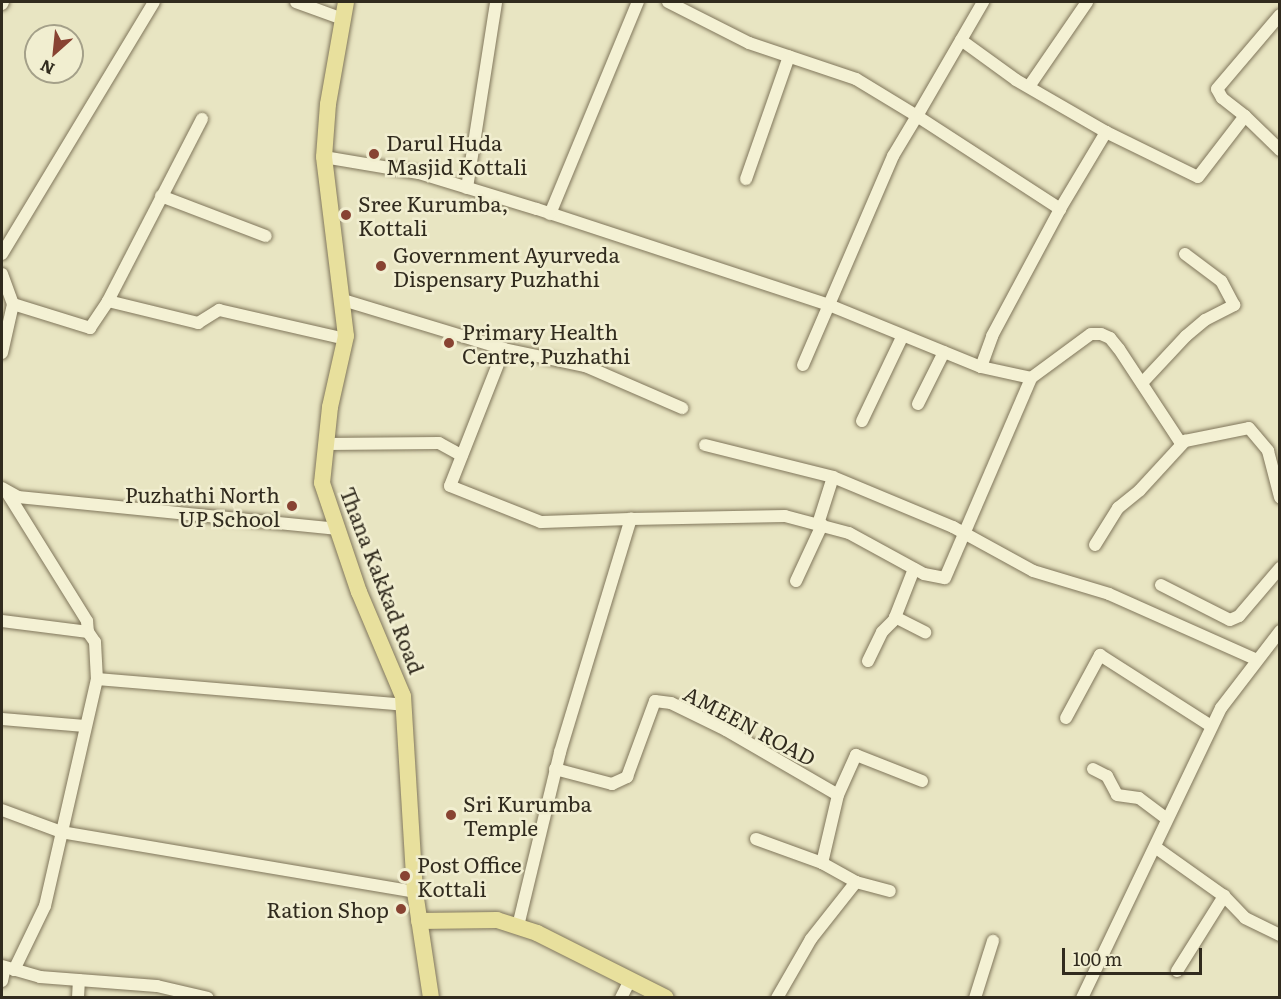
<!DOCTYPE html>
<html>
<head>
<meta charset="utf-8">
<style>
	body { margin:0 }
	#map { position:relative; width:1281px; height:999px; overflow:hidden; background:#e8e5c2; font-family:Literata,serif }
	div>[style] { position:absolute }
	.roads { filter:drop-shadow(0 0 2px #80765b) drop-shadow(0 0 2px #80765b) }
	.minor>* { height:12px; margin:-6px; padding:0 6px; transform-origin:6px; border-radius:6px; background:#f4f1d4 }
	.major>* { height:16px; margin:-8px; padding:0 8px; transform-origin:8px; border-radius:8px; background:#e8e09d }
	.dots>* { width:16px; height:16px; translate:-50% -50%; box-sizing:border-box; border:3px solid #f1eed0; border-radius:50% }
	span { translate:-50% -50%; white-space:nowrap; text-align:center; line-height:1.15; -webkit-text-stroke:5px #f1eed0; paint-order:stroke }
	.poi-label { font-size:21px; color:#312b1e }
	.left { translate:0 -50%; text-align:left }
	.right { translate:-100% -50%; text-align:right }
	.street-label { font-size:21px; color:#312b1e }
	.frame { position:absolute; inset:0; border:3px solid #312b1e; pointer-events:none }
	.north { position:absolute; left:24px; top:24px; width:60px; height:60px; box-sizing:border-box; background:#f1eed0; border:2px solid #a4a089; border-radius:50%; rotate:207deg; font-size:16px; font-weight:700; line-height:24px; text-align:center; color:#312b1e }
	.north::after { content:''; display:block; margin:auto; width:21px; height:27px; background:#884332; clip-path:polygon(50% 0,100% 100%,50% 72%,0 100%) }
	.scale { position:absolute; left:1062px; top:948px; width:140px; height:27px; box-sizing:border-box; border:3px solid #312b1e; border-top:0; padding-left:8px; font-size:18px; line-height:21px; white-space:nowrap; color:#312b1e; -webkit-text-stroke:4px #f1eed0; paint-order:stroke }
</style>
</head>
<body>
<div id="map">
	<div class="roads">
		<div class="minor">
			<div style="left:296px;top:2px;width:50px;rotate:19.9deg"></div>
			<div style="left:668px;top:2px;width:91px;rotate:26.8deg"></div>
			<div style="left:749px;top:43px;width:113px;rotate:18.6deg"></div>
			<div style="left:856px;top:79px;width:71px;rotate:31.2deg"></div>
			<div style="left:917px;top:116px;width:132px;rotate:-59.9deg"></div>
			<div style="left:2px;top:4px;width:2px;rotate:-63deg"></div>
			<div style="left:961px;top:40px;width:68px;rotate:36deg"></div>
			<div style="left:1016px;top:80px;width:104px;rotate:30deg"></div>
			<div style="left:1030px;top:85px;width:101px;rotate:-55.5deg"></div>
			<div style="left:1245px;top:116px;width:29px;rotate:-142deg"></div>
			<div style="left:1222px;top:98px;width:10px;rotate:-119deg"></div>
			<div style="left:1217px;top:89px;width:97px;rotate:-49.6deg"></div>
			<div style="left:324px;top:157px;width:96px;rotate:9.6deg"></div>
			<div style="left:419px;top:173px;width:123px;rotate:17deg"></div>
			<div style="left:537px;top:209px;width:307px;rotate:18.2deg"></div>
			<div style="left:829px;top:305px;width:164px;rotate:22.2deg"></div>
			<div style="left:981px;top:367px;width:51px;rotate:12.4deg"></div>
			<div style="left:1031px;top:378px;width:74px;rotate:-36.3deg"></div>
			<div style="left:1091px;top:334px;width:10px"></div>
			<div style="left:1101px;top:334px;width:10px;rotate:24deg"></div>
			<div style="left:1110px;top:338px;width:14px;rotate:51deg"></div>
			<div style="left:1119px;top:349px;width:111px;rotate:56.7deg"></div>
			<div style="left:1180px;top:442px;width:70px;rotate:-11.5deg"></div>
			<div style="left:1249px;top:428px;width:30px;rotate:50deg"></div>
			<div style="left:1268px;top:451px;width:48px;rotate:75.4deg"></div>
			<div style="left:746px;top:179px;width:130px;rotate:-70.7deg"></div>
			<div style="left:467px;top:188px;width:188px;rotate:-81.1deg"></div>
			<div style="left:161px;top:196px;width:112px;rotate:20.9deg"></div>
			<div style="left:550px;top:214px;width:230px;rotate:-67.5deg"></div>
			<div style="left:2px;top:254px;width:294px;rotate:-58.9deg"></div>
			<div style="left:2px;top:274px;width:32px;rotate:70deg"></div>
			<div style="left:13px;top:304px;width:81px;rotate:17.3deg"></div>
			<div style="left:90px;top:328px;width:32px;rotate:-56deg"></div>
			<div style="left:108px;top:301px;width:93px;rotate:13.7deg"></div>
			<div style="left:198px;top:323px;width:25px;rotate:-32deg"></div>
			<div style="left:219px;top:310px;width:130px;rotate:12.9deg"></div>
			<div style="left:343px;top:300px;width:168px;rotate:16.9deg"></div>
			<div style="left:504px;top:349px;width:147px;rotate:111.5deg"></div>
			<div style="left:450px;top:486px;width:98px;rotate:21.6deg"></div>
			<div style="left:541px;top:522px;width:90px;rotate:-1.9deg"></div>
			<div style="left:108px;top:301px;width:205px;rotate:-62.7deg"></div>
			<div style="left:504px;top:349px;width:83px;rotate:11.9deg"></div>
			<div style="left:585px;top:366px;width:106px;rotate:23.4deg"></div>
			<div style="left:2px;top:353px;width:50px;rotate:-77.3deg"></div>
			<div style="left:803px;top:365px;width:228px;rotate:-66.7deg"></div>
			<div style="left:893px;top:156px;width:47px;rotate:-59deg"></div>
			<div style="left:917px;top:116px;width:171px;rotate:33deg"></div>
			<div style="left:981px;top:367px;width:33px;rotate:-70deg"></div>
			<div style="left:992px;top:336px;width:144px;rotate:-61.8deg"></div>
			<div style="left:1060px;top:209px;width:90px;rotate:-59.1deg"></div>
			<div style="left:1106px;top:132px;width:102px;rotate:26.1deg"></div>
			<div style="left:1198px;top:177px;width:77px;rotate:-52.4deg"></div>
			<div style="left:1245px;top:116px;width:49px;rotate:44.2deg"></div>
			<div style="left:1142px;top:383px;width:64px;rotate:-46.9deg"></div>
			<div style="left:1186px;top:336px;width:25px;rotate:-40deg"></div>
			<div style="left:1205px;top:320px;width:33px;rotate:-27deg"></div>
			<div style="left:1234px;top:305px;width:27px;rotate:-118deg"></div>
			<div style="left:1221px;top:281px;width:45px;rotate:-143.1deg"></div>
			<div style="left:918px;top:404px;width:58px;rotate:-63.4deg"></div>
			<div style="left:862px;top:421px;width:93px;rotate:-64.5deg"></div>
			<div style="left:326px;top:444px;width:113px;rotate:-0.5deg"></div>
			<div style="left:439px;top:443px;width:26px;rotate:29deg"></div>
			<div style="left:705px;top:445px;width:132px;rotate:14deg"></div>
			<div style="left:833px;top:477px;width:130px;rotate:22.6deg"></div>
			<div style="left:953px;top:527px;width:91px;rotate:28.8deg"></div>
			<div style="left:1033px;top:571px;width:79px;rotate:16.8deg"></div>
			<div style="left:1109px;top:594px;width:162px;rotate:24deg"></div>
			<div style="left:2px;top:488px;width:18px;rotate:29deg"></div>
			<div style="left:18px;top:497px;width:322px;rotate:5.7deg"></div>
			<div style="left:8px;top:494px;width:150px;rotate:58.1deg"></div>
			<div style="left:87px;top:621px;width:11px;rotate:85deg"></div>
			<div style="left:818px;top:524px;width:49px;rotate:-72.3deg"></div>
			<div style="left:1095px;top:545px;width:44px;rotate:-58.1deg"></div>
			<div style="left:1118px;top:508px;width:28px;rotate:-39deg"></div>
			<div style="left:1140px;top:490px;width:67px;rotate:-47.4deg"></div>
			<div style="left:796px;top:581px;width:62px;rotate:-65.1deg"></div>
			<div style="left:1161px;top:585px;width:77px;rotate:26.9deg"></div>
			<div style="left:1230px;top:620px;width:10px;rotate:-24deg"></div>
			<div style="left:1239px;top:616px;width:63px;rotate:-49.5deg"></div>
			<div style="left:895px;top:617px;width:34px;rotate:27deg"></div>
			<div style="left:2px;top:621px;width:87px;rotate:7.3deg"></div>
			<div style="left:88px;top:632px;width:12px;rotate:55deg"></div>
			<div style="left:95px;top:642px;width:37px;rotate:87deg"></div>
			<div style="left:97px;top:679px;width:308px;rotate:4.8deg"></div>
			<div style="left:868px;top:661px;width:32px;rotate:-64deg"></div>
			<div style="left:882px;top:632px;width:17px;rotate:-45deg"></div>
			<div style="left:894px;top:620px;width:55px;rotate:-68.6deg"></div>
			<div style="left:1066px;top:718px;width:72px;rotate:-61.6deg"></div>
			<div style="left:1100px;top:655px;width:132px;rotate:32.6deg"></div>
			<div style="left:2px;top:719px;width:83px;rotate:4.8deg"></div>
			<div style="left:555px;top:769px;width:59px;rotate:14.7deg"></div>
			<div style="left:612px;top:784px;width:17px;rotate:-25deg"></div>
			<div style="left:627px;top:777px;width:81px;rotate:-69.8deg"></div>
			<div style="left:655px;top:701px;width:16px;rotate:7deg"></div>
			<div style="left:671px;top:703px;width:61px;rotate:26.1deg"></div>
			<div style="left:726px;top:730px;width:129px;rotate:30.1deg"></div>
			<div style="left:838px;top:795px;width:70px;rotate:103.2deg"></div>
			<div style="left:1093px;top:769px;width:16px;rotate:27deg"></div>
			<div style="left:1107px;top:776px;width:21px;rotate:62deg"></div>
			<div style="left:1117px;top:795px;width:22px;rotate:8deg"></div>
			<div style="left:1139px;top:798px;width:35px;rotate:37deg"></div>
			<div style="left:838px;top:795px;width:44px;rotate:-65.8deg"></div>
			<div style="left:856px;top:755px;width:71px;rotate:21.5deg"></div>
			<div style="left:2px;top:810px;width:63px;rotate:20.4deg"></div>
			<div style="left:61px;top:832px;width:359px;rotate:9.6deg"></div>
			<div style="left:756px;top:839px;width:70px;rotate:20deg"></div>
			<div style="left:822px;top:863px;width:39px;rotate:29deg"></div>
			<div style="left:856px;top:882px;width:73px;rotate:128.3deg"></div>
			<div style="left:811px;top:939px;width:68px;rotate:120deg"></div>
			<div style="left:1155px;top:847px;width:85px;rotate:35.4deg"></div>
			<div style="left:1224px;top:896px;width:30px;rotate:46deg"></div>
			<div style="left:1245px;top:918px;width:39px;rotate:26deg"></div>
			<div style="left:856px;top:882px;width:35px;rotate:15deg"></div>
			<div style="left:518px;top:926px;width:179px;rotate:-76.4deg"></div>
			<div style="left:560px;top:752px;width:244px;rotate:-73.1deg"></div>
			<div style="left:631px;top:519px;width:154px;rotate:-1.1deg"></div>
			<div style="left:785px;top:516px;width:66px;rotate:14.9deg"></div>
			<div style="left:849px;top:533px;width:85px;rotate:28.7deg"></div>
			<div style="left:924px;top:574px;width:21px;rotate:11deg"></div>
			<div style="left:945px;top:578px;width:218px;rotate:-66.7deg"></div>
			<div style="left:2px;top:966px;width:40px;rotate:16deg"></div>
			<div style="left:40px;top:977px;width:117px;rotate:4.4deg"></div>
			<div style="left:157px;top:986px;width:52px;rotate:13.2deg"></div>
			<div style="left:14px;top:970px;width:71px;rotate:-64.2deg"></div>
			<div style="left:45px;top:906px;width:233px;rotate:-77.1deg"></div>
			<div style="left:1177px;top:971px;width:89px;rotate:-57.9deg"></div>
			<div style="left:2px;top:981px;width:14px;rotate:-78deg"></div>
			<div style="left:78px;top:998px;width:18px;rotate:-87deg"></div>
			<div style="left:621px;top:998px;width:20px;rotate:-63deg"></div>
			<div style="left:975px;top:998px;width:60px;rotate:-72.5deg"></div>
			<div style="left:1082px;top:998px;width:322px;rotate:-64.4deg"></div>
			<div style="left:1221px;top:708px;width:97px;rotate:-52.5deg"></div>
		</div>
		<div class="major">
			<div style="left:346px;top:2px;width:104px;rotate:100deg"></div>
			<div style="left:328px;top:104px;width:53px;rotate:94.3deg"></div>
			<div style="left:324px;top:157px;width:180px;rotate:83deg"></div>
			<div style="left:346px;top:336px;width:73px;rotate:102.7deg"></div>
			<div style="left:330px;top:407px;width:76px;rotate:96deg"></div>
			<div style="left:322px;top:483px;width:115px;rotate:71.3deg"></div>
			<div style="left:359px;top:592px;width:113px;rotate:67.1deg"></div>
			<div style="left:403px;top:696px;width:196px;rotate:86.5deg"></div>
			<div style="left:415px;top:892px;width:107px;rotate:81.4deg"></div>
			<div style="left:419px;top:921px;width:78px;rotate:-0.7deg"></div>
			<div style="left:497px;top:920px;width:42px;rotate:18deg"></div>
			<div style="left:537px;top:933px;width:144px;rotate:26.7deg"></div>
		</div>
	</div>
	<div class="dots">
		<div style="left:374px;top:154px;background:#884332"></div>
		<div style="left:346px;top:215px;background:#884332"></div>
		<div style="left:381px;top:266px;background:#884332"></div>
		<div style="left:449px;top:343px;background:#884332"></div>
		<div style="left:292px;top:506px;background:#884332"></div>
		<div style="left:451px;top:815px;background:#884332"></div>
		<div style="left:405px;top:876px;background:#884332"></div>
		<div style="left:401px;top:909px;background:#884332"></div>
	</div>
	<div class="poi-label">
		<span class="left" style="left:386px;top:154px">Darul Huda<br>Masjid Kottali</span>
		<span class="left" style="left:358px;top:215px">Sree Kurumba,<br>Kottali</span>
		<span class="left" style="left:393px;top:266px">Government Ayurveda<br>Dispensary Puzhathi</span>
		<span class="left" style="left:462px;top:343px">Primary Health<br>Centre, Puzhathi</span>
		<span class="right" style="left:280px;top:506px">Puzhathi North<br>UP School</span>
		<span class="left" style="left:463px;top:815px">Sri Kurumba<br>Temple</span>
		<span class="left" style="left:417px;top:876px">Post Office<br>Kottali</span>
		<span class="right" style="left:389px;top:909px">Ration Shop</span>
	</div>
	<div class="street-label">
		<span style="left:383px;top:580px;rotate:69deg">Thana Kakkad Road</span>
		<span style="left:750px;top:725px;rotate:28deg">AMEEN ROAD</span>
	</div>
	<div class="frame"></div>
	<div class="north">N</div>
	<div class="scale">100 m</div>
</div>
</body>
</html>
